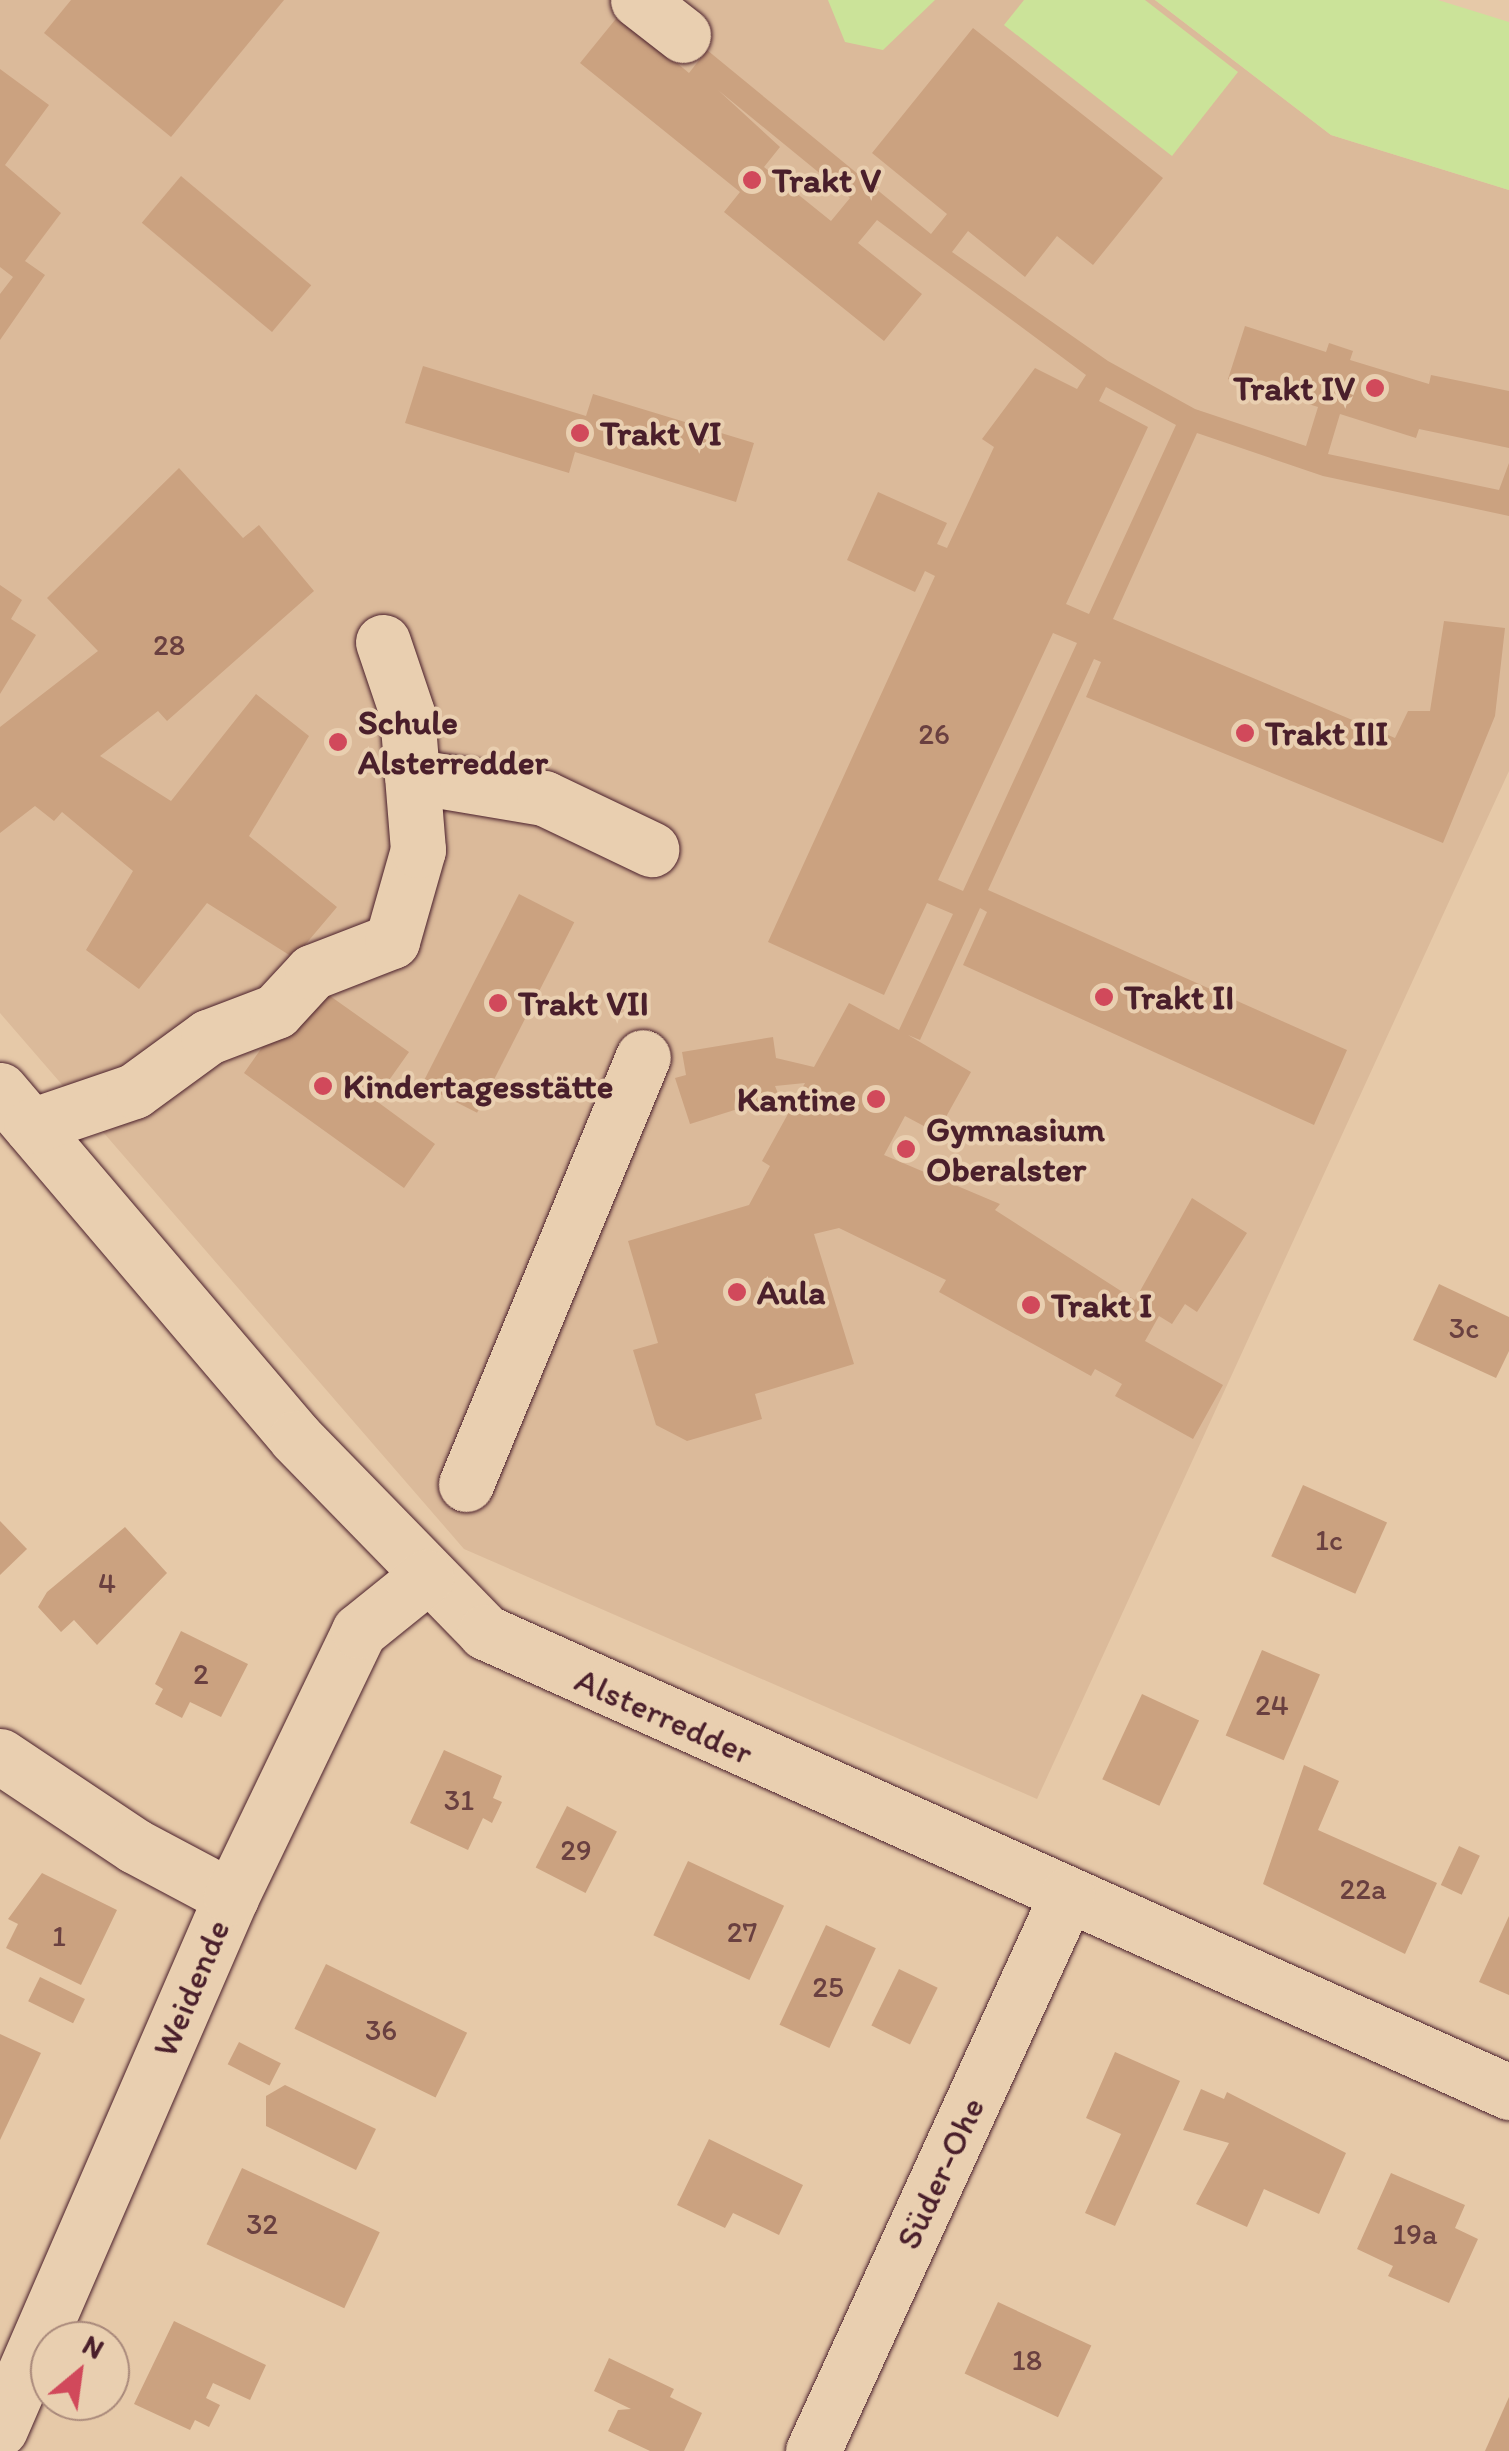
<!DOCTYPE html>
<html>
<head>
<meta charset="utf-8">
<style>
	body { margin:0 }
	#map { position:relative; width:1509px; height:2451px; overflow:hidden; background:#e6c9a8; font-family:Itim,sans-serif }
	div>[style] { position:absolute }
	.built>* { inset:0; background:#dbba9a }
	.green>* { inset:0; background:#cbe399 }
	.building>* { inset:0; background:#cba280; transform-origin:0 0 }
	.roads { filter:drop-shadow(0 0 2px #4a1f2b) drop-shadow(0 0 2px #4a1f2b) }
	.minor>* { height:55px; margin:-27.5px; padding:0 27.5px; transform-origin:27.5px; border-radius:27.5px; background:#e9cfb0 }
	.dots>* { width:28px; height:28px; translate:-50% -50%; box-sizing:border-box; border:5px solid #e9cfb0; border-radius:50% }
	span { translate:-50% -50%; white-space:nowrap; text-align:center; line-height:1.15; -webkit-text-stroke:8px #e9cfb0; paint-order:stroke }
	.number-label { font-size:30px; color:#6a4040 }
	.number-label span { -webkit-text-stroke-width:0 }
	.poi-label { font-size:35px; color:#4a1f2b; font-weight:700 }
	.left { translate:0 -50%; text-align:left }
	.right { translate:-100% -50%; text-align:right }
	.street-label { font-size:35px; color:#4a1f2b }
	.north { position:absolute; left:30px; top:2321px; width:100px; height:100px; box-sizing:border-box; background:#e9cfb0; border:2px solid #a9897b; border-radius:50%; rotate:29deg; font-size:28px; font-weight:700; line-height:40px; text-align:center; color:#4a1f2b }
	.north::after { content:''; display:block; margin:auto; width:35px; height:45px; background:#d1495b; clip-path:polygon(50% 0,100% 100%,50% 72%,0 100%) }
</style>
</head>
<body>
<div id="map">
	<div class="built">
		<div style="clip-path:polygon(0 0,1155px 0,1331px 135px,1509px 190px,1509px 771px,1037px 1799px,464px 1549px,0 1013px)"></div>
	</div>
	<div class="green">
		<div style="clip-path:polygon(828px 0,935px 0,883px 50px,845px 42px)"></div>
		<div style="clip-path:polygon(1024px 0,1145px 0,1238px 72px,1172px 156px,1004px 25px)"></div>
		<div style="clip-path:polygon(1155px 0,1438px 0,1509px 22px,1509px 190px,1331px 135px)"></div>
	</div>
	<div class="building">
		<div style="clip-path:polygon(71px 0,284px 0,171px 137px,44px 33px)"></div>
		<div style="clip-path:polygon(evenodd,619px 15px,689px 73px,707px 50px,931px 234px,947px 214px,872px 153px,973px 28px,1163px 178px,1093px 265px,1057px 236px,1025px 277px,968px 231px,952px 252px,1108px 361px,1195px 409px,1306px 446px,1318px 407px,1228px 379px,1245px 326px,1326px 352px,1329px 343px,1353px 351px,1350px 360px,1429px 384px,1431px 375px,1509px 391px,1509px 448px,1419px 429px,1416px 438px,1340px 414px,1328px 454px,1499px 490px,1509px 463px,1509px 516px,1323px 476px,1197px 433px,1113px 619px,1395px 738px,1408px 711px,1430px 711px,1444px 621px,1505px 628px,1495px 716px,1443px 843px,1086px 697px,1101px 662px,1094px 659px,988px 890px,1347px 1050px,1314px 1125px,963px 965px,987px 912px,980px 908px,920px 1040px,908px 1035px,971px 1072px,937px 1133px,905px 1116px,884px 1155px,1000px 1204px,995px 1210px,1135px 1300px,1192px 1198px,1247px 1233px,1197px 1312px,1185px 1304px,1172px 1324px,1159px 1316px,1145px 1341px,1223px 1385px,1193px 1439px,1115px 1396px,1122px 1384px,1095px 1369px,1091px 1376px,939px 1292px,946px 1280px,839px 1228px,814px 1234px,854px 1364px,755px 1394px,762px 1419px,687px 1441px,656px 1425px,633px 1350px,658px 1343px,628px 1241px,749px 1205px,770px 1166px,762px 1161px,805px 1083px,775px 1086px,779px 1096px,690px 1124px,675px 1078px,686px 1075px,682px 1052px,773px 1037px,776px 1058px,814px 1067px,849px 1003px,899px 1030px,953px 914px,927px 903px,884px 995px,768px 942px,935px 576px,925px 571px,915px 592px,847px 560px,878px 492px,947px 523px,937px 544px,947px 548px,994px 447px,982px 439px,1035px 368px,1077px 389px,1086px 375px,877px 220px,858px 243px,922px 294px,884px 341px,724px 212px,740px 192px,580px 63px,619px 15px,718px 90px,850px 198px,831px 221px,764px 167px,780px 147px,718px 90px,619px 15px,1106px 387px,1176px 425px,1089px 614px,1066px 604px,1148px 427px,1099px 401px,1106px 387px,619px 15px,1053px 633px,1077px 643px,963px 891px,938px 880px,1053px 633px)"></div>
		<div style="clip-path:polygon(0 69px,49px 105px,5px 165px,61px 213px,25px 261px,45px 275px,0 340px,0 294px,13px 277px,0 267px)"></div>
		<div style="left:181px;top:176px;width:170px;height:61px;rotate:40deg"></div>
		<div style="clip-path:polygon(423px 366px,586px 416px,593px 394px,754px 443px,736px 502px,575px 452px,569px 473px,405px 423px)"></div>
		<div style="clip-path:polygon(179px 468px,243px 538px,259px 525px,314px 591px,167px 721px,158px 711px,100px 756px,171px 801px,256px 694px,309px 736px,249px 836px,337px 907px,294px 958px,207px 903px,139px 989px,86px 950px,133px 871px,62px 812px,54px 821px,35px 806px,0 833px,0 727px,98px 651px,47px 598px)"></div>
		<div style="clip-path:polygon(0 585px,22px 600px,11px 619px,36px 635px,0 694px)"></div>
		<div style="left:519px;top:894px;width:62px;height:214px;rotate:27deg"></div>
		<div style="clip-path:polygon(309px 981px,409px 1052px,375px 1100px,435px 1144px,404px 1188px,244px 1073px)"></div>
		<div style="clip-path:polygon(1439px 1284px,1509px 1317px,1509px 1351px,1496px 1378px,1413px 1340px)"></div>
		<div style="left:1303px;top:1485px;width:92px;height:78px;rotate:24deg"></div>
		<div style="clip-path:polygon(0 1521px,27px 1549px,0 1575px)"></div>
		<div style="clip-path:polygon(125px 1527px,167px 1573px,97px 1645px,74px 1620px,61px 1632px,38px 1607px,47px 1592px)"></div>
		<div style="clip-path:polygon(181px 1631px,248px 1664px,221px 1717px,190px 1702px,182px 1718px,155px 1704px,163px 1689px,155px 1684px)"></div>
		<div style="left:1262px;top:1650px;width:63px;height:93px;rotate:23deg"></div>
		<div style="left:1142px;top:1694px;width:63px;height:94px;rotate:25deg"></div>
		<div style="clip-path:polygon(444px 1750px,502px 1776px,493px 1798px,502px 1802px,492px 1823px,483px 1818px,468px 1850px,410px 1823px)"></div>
		<div style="clip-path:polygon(1304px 1765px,1339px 1781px,1318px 1830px,1437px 1883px,1405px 1954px,1263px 1884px)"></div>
		<div style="left:567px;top:1806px;width:56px;height:69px;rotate:27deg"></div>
		<div style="left:1459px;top:1846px;width:23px;height:43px;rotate:25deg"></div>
		<div style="left:688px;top:1861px;width:106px;height:82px;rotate:25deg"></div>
		<div style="clip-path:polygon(42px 1873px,117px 1910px,81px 1985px,6px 1948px,18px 1924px,8px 1919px)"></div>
		<div style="clip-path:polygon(1509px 1916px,1509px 1995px,1479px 1982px)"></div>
		<div style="left:826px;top:1925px;width:55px;height:110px;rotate:25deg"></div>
		<div style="left:326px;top:1964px;width:157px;height:72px;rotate:26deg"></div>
		<div style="left:899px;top:1969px;width:43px;height:63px;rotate:26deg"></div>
		<div style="left:40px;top:1977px;width:50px;height:27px;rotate:26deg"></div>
		<div style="clip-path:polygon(0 2034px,41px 2053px,0 2140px)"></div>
		<div style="left:239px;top:2042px;width:47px;height:25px;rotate:27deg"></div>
		<div style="clip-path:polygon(1115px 2052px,1180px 2081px,1115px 2226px,1085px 2213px,1121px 2134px,1086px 2118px)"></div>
		<div style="clip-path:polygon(285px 2085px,376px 2129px,356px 2170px,266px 2126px,266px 2096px)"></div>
		<div style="clip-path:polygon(1201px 2089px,1224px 2099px,1227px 2092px,1346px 2153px,1319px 2214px,1264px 2189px,1247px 2227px,1196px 2204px,1229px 2143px,1183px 2130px)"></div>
		<div style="clip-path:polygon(709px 2139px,803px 2185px,779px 2235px,733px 2213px,725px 2228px,677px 2205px)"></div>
		<div style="left:242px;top:2168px;width:152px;height:84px;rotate:25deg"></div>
		<div style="clip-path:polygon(1391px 2173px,1465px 2205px,1455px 2228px,1478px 2239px,1449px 2303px,1388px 2276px,1393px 2266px,1357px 2249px)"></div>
		<div style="left:998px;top:2302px;width:103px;height:79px;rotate:25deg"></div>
		<div style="clip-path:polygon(174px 2321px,266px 2365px,250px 2400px,213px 2383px,206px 2398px,220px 2405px,209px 2427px,195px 2420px,190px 2430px,134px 2404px)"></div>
		<div style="clip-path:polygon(609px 2358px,674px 2389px,670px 2397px,702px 2413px,684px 2451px,650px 2451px,608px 2431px,618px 2410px,631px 2409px,594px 2391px)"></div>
		<div style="clip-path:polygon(1509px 2397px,1509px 2451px,1485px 2451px)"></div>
	</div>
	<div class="roads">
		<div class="minor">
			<div style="left:638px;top:0;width:57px;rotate:37.9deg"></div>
			<div style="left:412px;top:776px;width:134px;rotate:9.5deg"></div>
			<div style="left:544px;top:798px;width:119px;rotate:25.5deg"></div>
			<div style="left:0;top:1090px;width:457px;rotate:49.6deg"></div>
			<div style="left:296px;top:1438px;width:271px;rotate:45.7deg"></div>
			<div style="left:485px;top:1632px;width:1123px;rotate:24.19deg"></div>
			<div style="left:31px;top:1126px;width:109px;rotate:-18.8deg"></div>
			<div style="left:134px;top:1091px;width:92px;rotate:-36.1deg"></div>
			<div style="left:208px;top:1037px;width:73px;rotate:-20.9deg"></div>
			<div style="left:276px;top:1011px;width:53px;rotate:-47.3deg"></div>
			<div style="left:312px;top:972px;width:86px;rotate:-21.2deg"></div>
			<div style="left:392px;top:941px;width:95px;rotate:-74.1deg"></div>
			<div style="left:418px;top:850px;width:137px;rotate:-94.6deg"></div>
			<div style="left:407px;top:713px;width:75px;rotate:-108.7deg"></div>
			<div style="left:466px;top:1484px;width:462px;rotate:-67.5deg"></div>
			<div style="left:0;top:1756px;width:162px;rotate:33.7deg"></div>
			<div style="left:135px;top:1846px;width:109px;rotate:28deg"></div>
			<div style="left:0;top:2429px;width:580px;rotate:-66.53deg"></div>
			<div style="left:231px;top:1897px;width:295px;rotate:-64.3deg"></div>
			<div style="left:359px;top:1631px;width:86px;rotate:-38.9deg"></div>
			<div style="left:813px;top:2451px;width:611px;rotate:-65.45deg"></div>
		</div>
	</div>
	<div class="dots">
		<div style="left:752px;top:180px;background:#d1495b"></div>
		<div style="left:1375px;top:388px;background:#d1495b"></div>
		<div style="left:580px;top:433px;background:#d1495b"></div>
		<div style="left:1245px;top:733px;background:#d1495b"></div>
		<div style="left:338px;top:742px;background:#d1495b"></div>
		<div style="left:1104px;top:997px;background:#d1495b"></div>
		<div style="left:498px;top:1003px;background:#d1495b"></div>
		<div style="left:323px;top:1086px;background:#d1495b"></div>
		<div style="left:876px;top:1099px;background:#d1495b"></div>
		<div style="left:906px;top:1149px;background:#d1495b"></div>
		<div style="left:737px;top:1292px;background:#d1495b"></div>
		<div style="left:1031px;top:1305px;background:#d1495b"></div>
	</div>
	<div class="number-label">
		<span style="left:169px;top:645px">28</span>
		<span style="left:934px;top:734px">26</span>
		<span style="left:1464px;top:1328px">3c</span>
		<span style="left:1329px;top:1540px">1c</span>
		<span style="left:107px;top:1583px">4</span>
		<span style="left:201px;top:1674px">2</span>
		<span style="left:1272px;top:1705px">24</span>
		<span style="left:459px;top:1800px">31</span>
		<span style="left:576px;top:1850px">29</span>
		<span style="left:1363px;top:1889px">22a</span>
		<span style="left:742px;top:1932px">27</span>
		<span style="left:59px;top:1936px">1</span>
		<span style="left:828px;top:1987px">25</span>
		<span style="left:381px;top:2030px">36</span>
		<span style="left:262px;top:2224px">32</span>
		<span style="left:1415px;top:2234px">19a</span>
		<span style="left:1027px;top:2360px">18</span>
	</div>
	<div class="poi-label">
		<span class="left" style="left:772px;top:180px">Trakt V</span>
		<span class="right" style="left:1355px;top:388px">Trakt IV</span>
		<span class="left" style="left:600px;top:433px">Trakt VI</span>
		<span class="left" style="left:358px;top:742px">Schule<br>Alsterredder</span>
		<span class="left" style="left:1265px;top:733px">Trakt III</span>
		<span class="left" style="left:1124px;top:997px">Trakt II</span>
		<span class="left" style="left:518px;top:1003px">Trakt VII</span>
		<span class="left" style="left:343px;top:1086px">Kindertagesstätte</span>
		<span class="right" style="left:856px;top:1099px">Kantine</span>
		<span class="left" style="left:926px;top:1149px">Gymnasium<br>Oberalster</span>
		<span class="left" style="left:757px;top:1292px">Aula</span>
		<span class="left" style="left:1051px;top:1305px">Trakt I</span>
	</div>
	<div class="street-label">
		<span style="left:664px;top:1716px;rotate:24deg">Alsterredder</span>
		<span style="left:191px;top:1988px;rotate:-67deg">Weidende</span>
		<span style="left:940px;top:2173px;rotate:-65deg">Süder-Ohe</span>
	</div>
	<div class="north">N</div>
</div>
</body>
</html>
